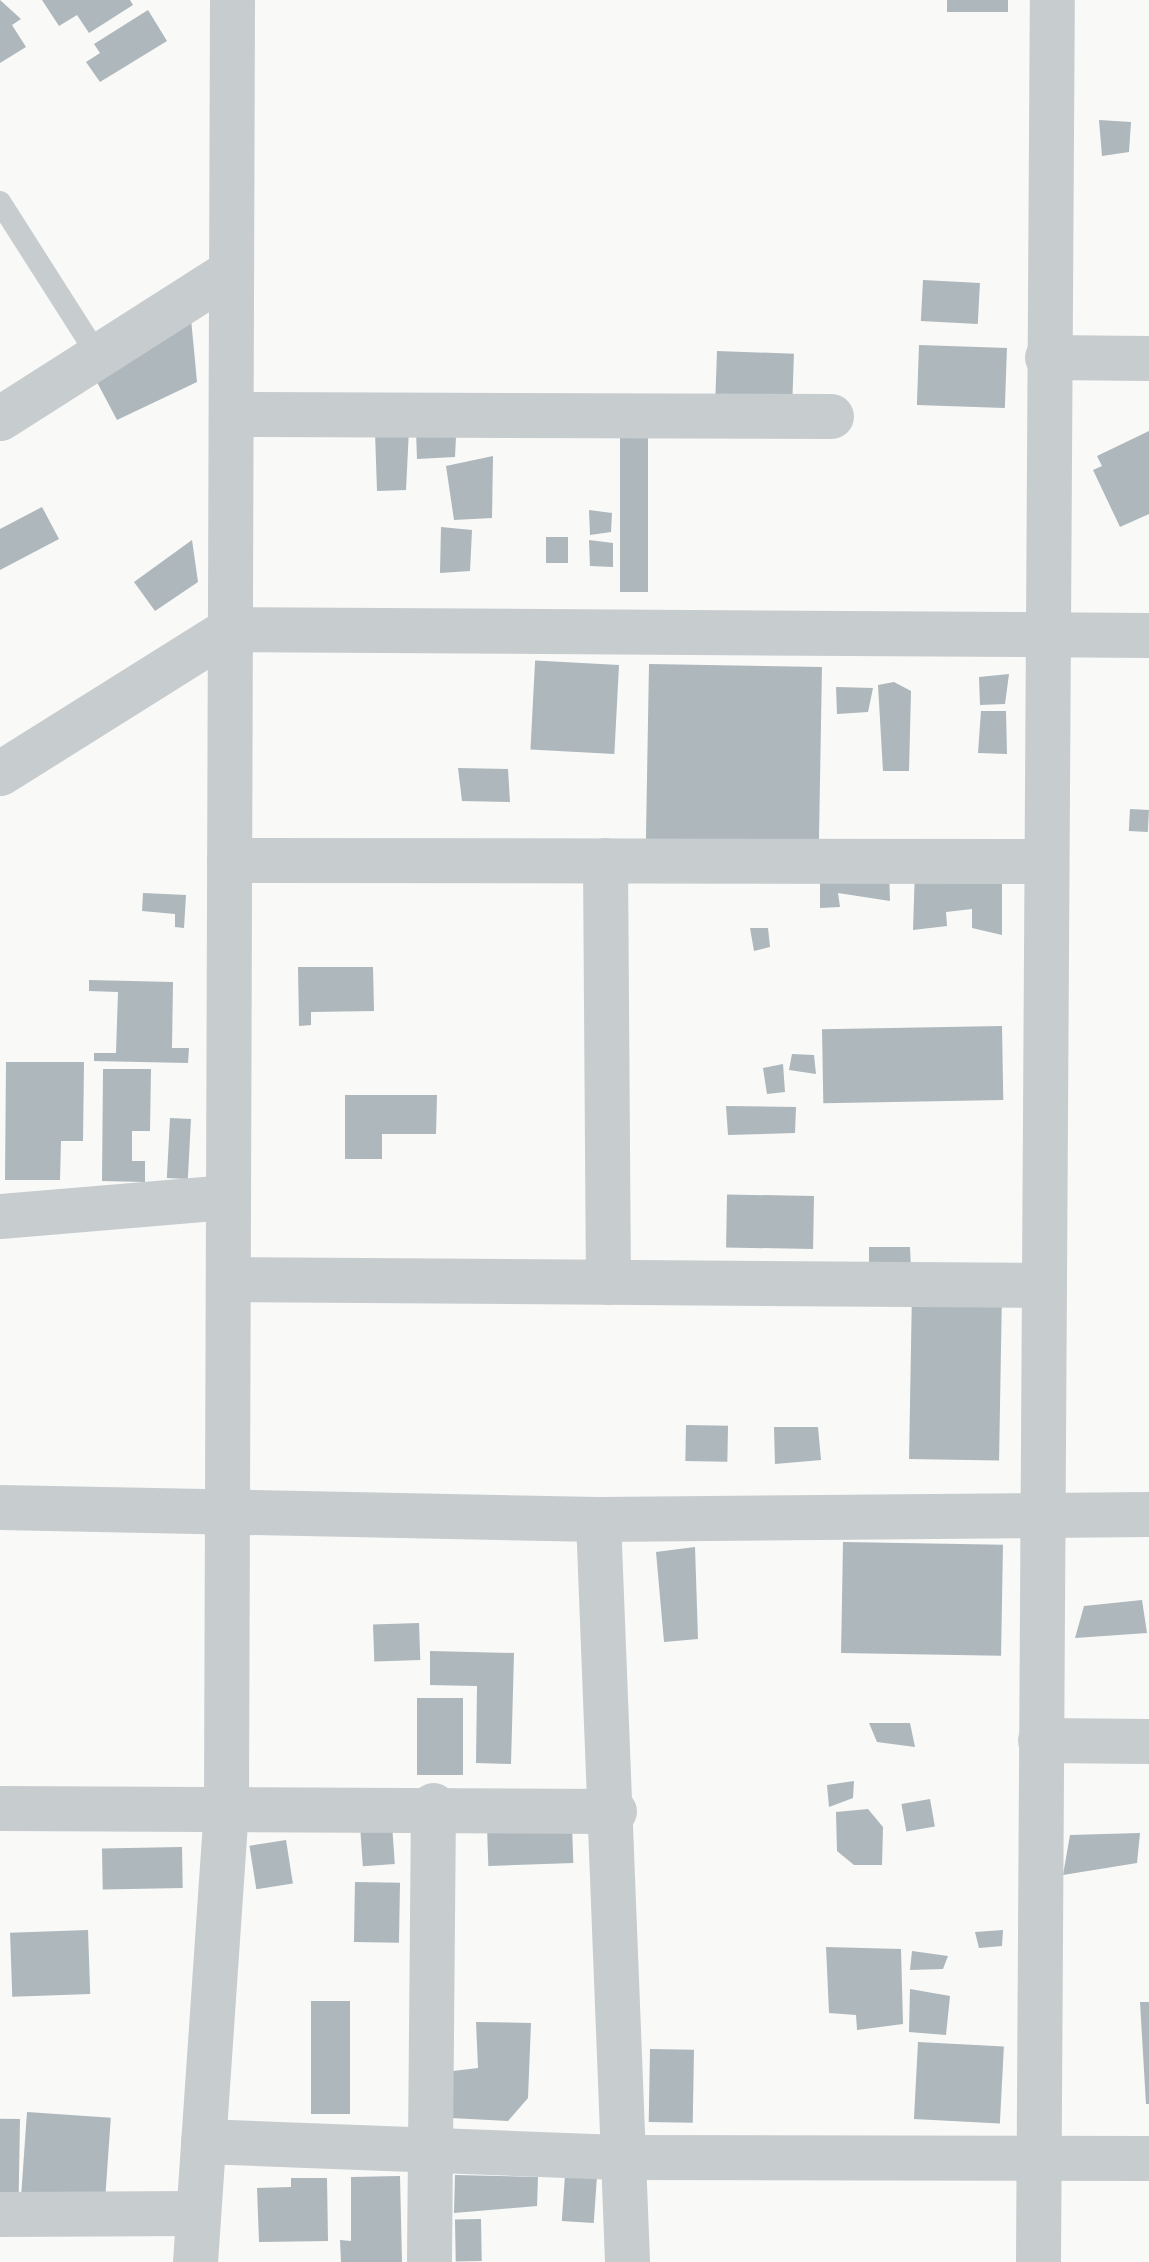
<!DOCTYPE html>
<html>
<head>
<meta charset="utf-8">
<style>
	body { margin:0 }
	#map { position:relative; width:1149px; height:2262px; overflow:hidden; background:#f9f9f7; font-family:"Public Sans",sans-serif }
	div>[style] { position:absolute }
	.building>* { inset:0; background:#adb7bc; transform-origin:0 0 }
	.lane>* { height:22px; margin:-11px; padding:0 11px; transform-origin:11px; border-radius:11px; background:#c7cccf }
	.street>* { height:45px; margin:-22.5px; padding:0 22.5px; transform-origin:22.5px; border-radius:22.5px; background:#c7cccf }
	span { translate:-50% -50%; white-space:nowrap; text-align:center; line-height:1.15; -webkit-text-stroke:10px #fff; paint-order:stroke }
</style>
</head>
<body>
<div id="map">
	<div class="building">
		<div style="clip-path:polygon(0 0,21px 19px,12px 25px,26px 47px,0 63px)"></div>
		<div style="clip-path:polygon(42px 0,130px 0,133px 5px,89px 33px,77px 15px,59px 26px)"></div>
		<div style="left:947px;top:0;width:61px;height:12px"></div>
		<div style="clip-path:polygon(148px 10px,167px 41px,100px 82px,86px 62px,100px 53px,94px 44px)"></div>
		<div style="clip-path:polygon(1099px 120px,1131px 122px,1129px 152px,1102px 156px)"></div>
		<div style="left:923px;top:280px;width:57px;height:41px;rotate:3deg"></div>
		<div style="clip-path:polygon(190px 308px,197px 382px,117px 420px,89px 367px)"></div>
		<div style="left:919px;top:345px;width:88px;height:60px;rotate:2deg"></div>
		<div style="left:717px;top:351px;width:77px;height:51px;rotate:2deg"></div>
		<div style="clip-path:polygon(409px 429px,406px 490px,377px 491px,375px 431px)"></div>
		<div style="clip-path:polygon(416px 431px,456px 436px,455px 457px,417px 459px)"></div>
		<div style="clip-path:polygon(1149px 431px,1149px 514px,1120px 527px,1093px 470px,1102px 466px,1097px 456px)"></div>
		<div style="left:620px;top:438px;width:28px;height:154px"></div>
		<div style="clip-path:polygon(493px 456px,492px 518px,454px 520px,446px 466px)"></div>
		<div style="clip-path:polygon(42px 507px,59px 539px,0 570px,0 529px)"></div>
		<div style="clip-path:polygon(589px 510px,612px 513px,611px 532px,590px 535px)"></div>
		<div style="clip-path:polygon(441px 527px,472px 530px,470px 571px,440px 573px)"></div>
		<div style="left:546px;top:537px;width:22px;height:26px"></div>
		<div style="clip-path:polygon(192px 540px,198px 582px,155px 611px,134px 582px)"></div>
		<div style="clip-path:polygon(589px 540px,613px 543px,613px 567px,590px 566px)"></div>
		<div style="left:649px;top:664px;width:173px;height:176px;rotate:1deg"></div>
		<div style="left:619px;top:665px;width:89px;height:84px;rotate:93deg"></div>
		<div style="clip-path:polygon(1009px 674px,1005px 704px,980px 705px,979px 677px)"></div>
		<div style="clip-path:polygon(894px 682px,911px 691px,909px 771px,883px 771px,878px 685px)"></div>
		<div style="clip-path:polygon(836px 687px,873px 688px,868px 712px,837px 714px)"></div>
		<div style="clip-path:polygon(981px 711px,1006px 711px,1007px 754px,978px 753px)"></div>
		<div style="clip-path:polygon(458px 768px,508px 769px,510px 802px,462px 801px)"></div>
		<div style="left:1130px;top:809px;width:19px;height:22px;rotate:3deg"></div>
		<div style="clip-path:polygon(820px 869px,889px 869px,890px 901px,838px 893px,840px 907px,820px 908px)"></div>
		<div style="clip-path:polygon(915px 869px,1002px 874px,1002px 935px,972px 928px,972px 909px,946px 912px,947px 926px,913px 930px)"></div>
		<div style="clip-path:polygon(143px 893px,186px 895px,184px 928px,175px 927px,175px 914px,142px 911px)"></div>
		<div style="clip-path:polygon(750px 928px,768px 928px,770px 947px,754px 951px)"></div>
		<div style="clip-path:polygon(298px 967px,373px 967px,374px 1011px,311px 1012px,311px 1025px,299px 1026px)"></div>
		<div style="clip-path:polygon(89px 980px,173px 982px,172px 1048px,189px 1048px,188px 1063px,94px 1061px,94px 1053px,116px 1053px,118px 992px,89px 991px)"></div>
		<div style="left:1002px;top:1026px;width:74px;height:180px;rotate:89deg"></div>
		<div style="clip-path:polygon(792px 1054px,814px 1055px,816px 1074px,789px 1070px)"></div>
		<div style="clip-path:polygon(6px 1062px,84px 1062px,83px 1141px,61px 1141px,60px 1180px,5px 1180px)"></div>
		<div style="clip-path:polygon(783px 1064px,785px 1092px,767px 1094px,763px 1068px)"></div>
		<div style="clip-path:polygon(103px 1069px,151px 1069px,150px 1131px,132px 1131px,132px 1161px,145px 1161px,145px 1182px,102px 1181px)"></div>
		<div style="clip-path:polygon(345px 1095px,437px 1095px,436px 1134px,382px 1134px,382px 1159px,345px 1159px)"></div>
		<div style="clip-path:polygon(726px 1106px,796px 1107px,795px 1133px,728px 1135px)"></div>
		<div style="left:170px;top:1118px;width:21px;height:60px;rotate:3deg"></div>
		<div style="left:814px;top:1196px;width:53px;height:87px;rotate:91deg"></div>
		<div style="clip-path:polygon(869px 1247px,910px 1247px,911px 1269px,869px 1265px)"></div>
		<div style="left:912px;top:1290px;width:90px;height:169px;rotate:1deg"></div>
		<div style="left:686px;top:1425px;width:42px;height:36px;rotate:1deg"></div>
		<div style="clip-path:polygon(774px 1427px,818px 1427px,821px 1460px,775px 1464px)"></div>
		<div style="left:843px;top:1542px;width:160px;height:111px;rotate:1deg"></div>
		<div style="clip-path:polygon(695px 1547px,698px 1639px,664px 1642px,656px 1552px)"></div>
		<div style="clip-path:polygon(1142px 1600px,1147px 1633px,1075px 1638px,1084px 1606px)"></div>
		<div style="left:419px;top:1623px;width:37px;height:46px;rotate:88deg"></div>
		<div style="clip-path:polygon(430px 1651px,514px 1653px,511px 1764px,476px 1763px,477px 1686px,430px 1685px)"></div>
		<div style="left:417px;top:1698px;width:46px;height:77px"></div>
		<div style="clip-path:polygon(869px 1723px,910px 1723px,915px 1747px,877px 1742px)"></div>
		<div style="clip-path:polygon(854px 1781px,853px 1798px,829px 1807px,827px 1785px)"></div>
		<div style="left:930px;top:1799px;width:28px;height:29px;rotate:80deg"></div>
		<div style="clip-path:polygon(868px 1809px,883px 1827px,882px 1865px,854px 1865px,837px 1851px,836px 1812px)"></div>
		<div style="left:392px;top:1824px;width:40px;height:32px;rotate:86deg"></div>
		<div style="left:572px;top:1825px;width:38px;height:85px;rotate:88deg"></div>
		<div style="clip-path:polygon(1140px 1833px,1137px 1863px,1063px 1875px,1070px 1835px)"></div>
		<div style="left:286px;top:1840px;width:44px;height:37px;rotate:81deg"></div>
		<div style="left:182px;top:1847px;width:41px;height:80px;rotate:89deg"></div>
		<div style="left:355px;top:1882px;width:45px;height:60px;rotate:1deg"></div>
		<div style="left:88px;top:1930px;width:64px;height:78px;rotate:88deg"></div>
		<div style="clip-path:polygon(1003px 1930px,1002px 1946px,979px 1948px,975px 1932px)"></div>
		<div style="clip-path:polygon(826px 1947px,901px 1949px,903px 2024px,857px 2030px,856px 2015px,829px 2013px)"></div>
		<div style="clip-path:polygon(912px 1951px,948px 1956px,943px 1969px,910px 1970px)"></div>
		<div style="clip-path:polygon(910px 1989px,950px 1996px,946px 2035px,909px 2032px)"></div>
		<div style="left:311px;top:2001px;width:39px;height:113px"></div>
		<div style="clip-path:polygon(1140px 2002px,1149px 2002px,1149px 2104px,1146px 2104px)"></div>
		<div style="clip-path:polygon(476px 2022px,531px 2023px,528px 2098px,508px 2121px,451px 2118px,453px 2071px,478px 2068px)"></div>
		<div style="left:918px;top:2042px;width:86px;height:77px;rotate:3deg"></div>
		<div style="left:650px;top:2049px;width:44px;height:73px;rotate:1deg"></div>
		<div style="left:27px;top:2112px;width:84px;height:84px;rotate:4deg"></div>
		<div style="left:20px;top:2119px;width:80px;height:20px;rotate:91deg"></div>
		<div style="clip-path:polygon(455px 2175px,538px 2177px,537px 2206px,454px 2213px)"></div>
		<div style="left:565px;top:2175px;width:32px;height:46px;rotate:4deg"></div>
		<div style="clip-path:polygon(400px 2176px,402px 2262px,341px 2262px,340px 2240px,351px 2241px,351px 2177px)"></div>
		<div style="clip-path:polygon(291px 2178px,327px 2178px,328px 2241px,259px 2242px,257px 2188px,291px 2187px)"></div>
		<div style="left:481px;top:2219px;width:42px;height:26px;rotate:89deg"></div>
	</div>
	<div class="lane">
		<div style="left:0;top:202px;width:183px;rotate:57.5deg"></div>
	</div>
	<div class="street">
		<div style="left:1047px;top:357px;width:102px;rotate:0.6deg"></div>
		<div style="left:231px;top:414px;width:600px;rotate:0.19deg"></div>
		<div style="left:0;top:418px;width:274px;rotate:-32.5deg"></div>
		<div style="left:0;top:773px;width:271px;rotate:-32.1deg"></div>
		<div style="left:230px;top:629px;width:919px;rotate:0.37deg"></div>
		<div style="left:229px;top:860px;width:814px;rotate:0.07deg"></div>
		<div style="left:605px;top:860px;width:422px;rotate:89.6deg"></div>
		<div style="left:0;top:1216px;width:229px;rotate:-4.8deg"></div>
		<div style="left:228px;top:1279px;width:815px;rotate:0.42deg"></div>
		<div style="left:0;top:1507px;width:598px;rotate:1.15deg"></div>
		<div style="left:598px;top:1519px;width:551px;rotate:-0.52deg"></div>
		<div style="left:598px;top:1519px;width:744px;rotate:87.76deg"></div>
		<div style="left:1040px;top:1740px;width:109px;rotate:0.5deg"></div>
		<div style="left:0;top:1808px;width:614px;rotate:0.28deg"></div>
		<div style="left:203px;top:2141px;width:421px;rotate:2.2deg"></div>
		<div style="left:624px;top:2157px;width:525px;rotate:0.11deg"></div>
		<div style="left:0;top:2214px;width:195px;rotate:-0.3deg"></div>
		<div style="left:195px;top:2262px;width:457px;rotate:-86.1deg"></div>
		<div style="left:226px;top:1806px;width:1806px;rotate:-89.81deg"></div>
		<div style="left:429px;top:2262px;width:457px;rotate:-89.5deg"></div>
		<div style="left:1038px;top:2262px;width:2262px;rotate:-89.65deg"></div>
	</div>
</div>
</body>
</html>
